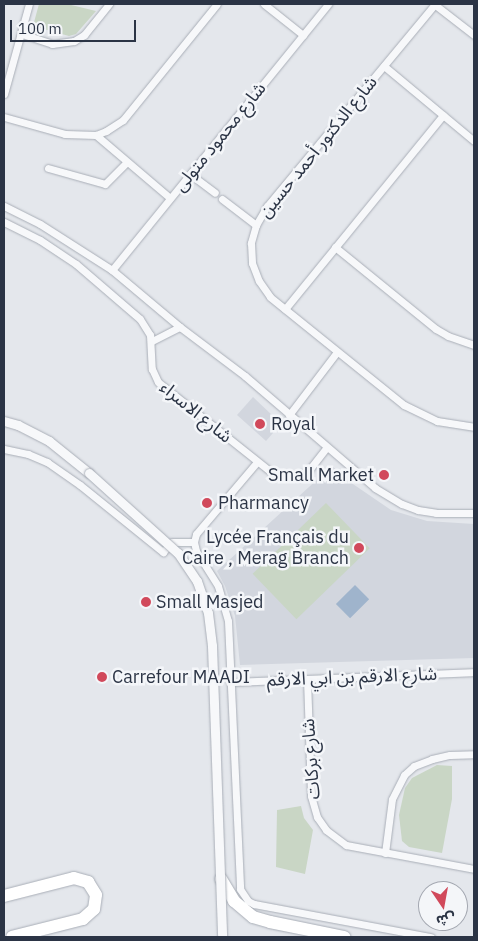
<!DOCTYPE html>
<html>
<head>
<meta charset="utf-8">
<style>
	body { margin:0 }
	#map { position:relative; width:478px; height:941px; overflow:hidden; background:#e4e7ec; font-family:"IBM Plex Sans","Noto Sans Arabic",sans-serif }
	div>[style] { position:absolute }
	.built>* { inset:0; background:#d2d6de }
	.green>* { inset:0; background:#c9d6c5; transform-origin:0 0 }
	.water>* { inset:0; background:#9fb4cc; transform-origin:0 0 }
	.roads { filter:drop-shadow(0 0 1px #a9aeb7) drop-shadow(0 0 1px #a9aeb7) }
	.minor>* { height:7px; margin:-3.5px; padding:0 3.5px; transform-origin:3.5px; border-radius:3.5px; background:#f7f8fa }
	.tertiary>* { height:9px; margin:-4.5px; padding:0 4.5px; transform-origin:4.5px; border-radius:4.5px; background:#f7f8fa }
	.motorway>* { height:12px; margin:-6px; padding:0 6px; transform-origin:6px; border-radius:6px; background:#fff }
	.bridges { filter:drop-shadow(0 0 1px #a9aeb7) drop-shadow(0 0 1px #a9aeb7) }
	.tertiary-bridge>* { height:9px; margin:-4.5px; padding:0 4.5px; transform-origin:4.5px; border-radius:4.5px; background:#f7f8fa }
	.dots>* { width:14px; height:14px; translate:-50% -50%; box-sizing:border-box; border:2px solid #f4f6f9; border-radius:50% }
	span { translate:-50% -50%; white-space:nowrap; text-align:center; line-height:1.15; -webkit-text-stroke:5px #f4f6f9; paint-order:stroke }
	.street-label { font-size:18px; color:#2b3445 }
	.poi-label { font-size:18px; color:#2b3445 }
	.left { translate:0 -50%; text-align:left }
	.right { translate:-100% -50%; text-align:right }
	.frame { position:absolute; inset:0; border:5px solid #2b3445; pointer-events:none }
	.north { position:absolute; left:418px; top:881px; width:50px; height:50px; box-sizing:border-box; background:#f4f6f9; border:1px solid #a4a8b1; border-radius:50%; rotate:168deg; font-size:14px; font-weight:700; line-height:20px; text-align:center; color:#2b3445 }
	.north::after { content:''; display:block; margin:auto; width:18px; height:22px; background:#d1495b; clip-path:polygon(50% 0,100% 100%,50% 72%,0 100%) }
	.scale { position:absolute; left:10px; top:20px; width:126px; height:22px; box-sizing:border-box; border:2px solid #2b3445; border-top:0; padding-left:6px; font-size:15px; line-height:18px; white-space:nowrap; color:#2b3445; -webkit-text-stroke:4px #f4f6f9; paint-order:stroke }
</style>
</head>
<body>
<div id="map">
	<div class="built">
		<div style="clip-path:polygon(253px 397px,273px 416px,273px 433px,266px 441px,237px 415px)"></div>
		<div style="clip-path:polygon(332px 466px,350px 482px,391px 510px,427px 521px,474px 524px,474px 658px,240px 665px,235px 616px,225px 586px,217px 571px)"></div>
	</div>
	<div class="green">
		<div style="clip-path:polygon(39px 4px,67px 4px,96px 11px,76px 34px,69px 36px,33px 26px)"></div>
		<div style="left:326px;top:503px;width:63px;height:102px;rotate:46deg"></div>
		<div style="clip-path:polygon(437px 765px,452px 766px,452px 799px,442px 853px,409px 847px,402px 841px,399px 815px,405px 788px,412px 778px)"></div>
		<div style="clip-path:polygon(301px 806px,304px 818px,313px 830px,305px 874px,276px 867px,277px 810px)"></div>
	</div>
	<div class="water">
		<div style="left:355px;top:585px;width:20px;height:27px;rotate:45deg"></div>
	</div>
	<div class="roads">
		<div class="minor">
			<div style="left:264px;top:4px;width:50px;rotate:38.5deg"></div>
			<div style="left:434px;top:4px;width:51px;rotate:37.8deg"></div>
			<div style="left:435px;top:4px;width:263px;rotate:129.7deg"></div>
			<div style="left:267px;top:206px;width:22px;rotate:120deg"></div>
			<div style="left:256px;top:225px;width:19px;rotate:106deg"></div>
			<div style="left:251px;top:243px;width:20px;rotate:87deg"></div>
			<div style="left:252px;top:263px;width:19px;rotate:69deg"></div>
			<div style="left:259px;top:281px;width:19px;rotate:55deg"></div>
			<div style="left:270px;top:297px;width:172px;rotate:38.9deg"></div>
			<div style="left:404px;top:405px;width:37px;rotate:26deg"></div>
			<div style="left:437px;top:421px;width:37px;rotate:9deg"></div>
			<div style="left:22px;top:34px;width:32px;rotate:18deg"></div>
			<div style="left:52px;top:44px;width:22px;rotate:-8deg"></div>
			<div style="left:74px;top:41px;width:12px;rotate:-31deg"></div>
			<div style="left:84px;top:35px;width:40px;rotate:-51deg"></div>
			<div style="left:384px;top:66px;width:117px;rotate:39.8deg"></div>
			<div style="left:4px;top:94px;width:93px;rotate:-74.5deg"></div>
			<div style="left:4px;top:117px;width:63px;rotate:15.6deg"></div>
			<div style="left:65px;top:134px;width:31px;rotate:2deg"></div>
			<div style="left:96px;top:135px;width:11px;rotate:-22deg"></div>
			<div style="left:106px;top:131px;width:20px;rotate:-33deg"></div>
			<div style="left:123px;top:120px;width:149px;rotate:-51deg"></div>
			<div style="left:96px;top:135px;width:97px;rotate:40.4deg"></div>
			<div style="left:48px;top:168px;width:59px;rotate:15.7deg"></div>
			<div style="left:105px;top:184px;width:31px;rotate:-45deg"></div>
			<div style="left:190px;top:174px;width:31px;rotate:37deg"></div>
			<div style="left:222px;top:199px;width:43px;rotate:37.4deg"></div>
			<div style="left:4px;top:206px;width:40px;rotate:26.6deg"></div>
			<div style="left:40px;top:224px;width:85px;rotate:32.6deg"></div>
			<div style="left:112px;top:270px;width:89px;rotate:40deg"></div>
			<div style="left:180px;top:327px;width:81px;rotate:37deg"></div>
			<div style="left:245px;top:376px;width:172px;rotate:40.7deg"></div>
			<div style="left:375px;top:488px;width:31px;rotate:31deg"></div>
			<div style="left:402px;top:504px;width:17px;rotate:21deg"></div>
			<div style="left:418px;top:510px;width:18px;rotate:9deg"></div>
			<div style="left:436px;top:513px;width:38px"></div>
			<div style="left:4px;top:222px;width:40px;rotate:26.6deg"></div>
			<div style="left:40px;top:240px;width:43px;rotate:33.7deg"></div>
			<div style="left:76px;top:264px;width:84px;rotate:40.7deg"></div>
			<div style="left:140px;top:319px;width:19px;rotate:58deg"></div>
			<div style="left:150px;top:335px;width:34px;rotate:87deg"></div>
			<div style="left:152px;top:369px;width:14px;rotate:65deg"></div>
			<div style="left:158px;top:382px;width:144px;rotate:38.5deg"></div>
			<div style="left:271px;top:472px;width:12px;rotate:24deg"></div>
			<div style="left:282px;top:477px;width:17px;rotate:-3deg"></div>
			<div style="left:299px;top:476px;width:12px;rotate:-31deg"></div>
			<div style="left:309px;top:470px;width:28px;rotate:-52deg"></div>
			<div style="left:335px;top:247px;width:130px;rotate:39.1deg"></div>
			<div style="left:436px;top:329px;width:14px;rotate:30deg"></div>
			<div style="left:448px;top:336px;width:28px;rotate:19deg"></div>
			<div style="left:112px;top:270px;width:343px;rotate:-50.9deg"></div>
			<div style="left:285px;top:309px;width:250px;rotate:-50.8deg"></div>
			<div style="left:152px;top:341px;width:31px;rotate:-27deg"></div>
			<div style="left:289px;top:415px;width:79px;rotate:-52.7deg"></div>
			<div style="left:4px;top:449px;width:25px;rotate:12deg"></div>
			<div style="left:28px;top:454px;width:21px;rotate:23deg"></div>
			<div style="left:47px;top:462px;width:40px;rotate:34.9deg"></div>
			<div style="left:80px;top:485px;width:107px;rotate:38.9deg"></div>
			<div style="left:163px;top:552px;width:13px;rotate:-48deg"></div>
			<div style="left:172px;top:542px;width:22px"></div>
			<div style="left:257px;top:462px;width:94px;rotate:130.3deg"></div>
			<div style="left:196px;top:534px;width:8px;rotate:104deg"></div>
			<div style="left:194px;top:542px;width:9px;rotate:77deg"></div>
			<div style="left:196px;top:551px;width:41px;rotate:57.8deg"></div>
			<div style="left:218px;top:586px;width:36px;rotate:74deg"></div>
			<div style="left:228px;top:621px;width:268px;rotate:87.4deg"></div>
			<div style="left:240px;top:889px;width:14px;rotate:56deg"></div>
			<div style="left:248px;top:901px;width:7px;rotate:27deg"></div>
			<div style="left:254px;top:904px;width:180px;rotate:10.6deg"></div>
			<div style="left:307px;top:679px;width:117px;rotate:88deg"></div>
			<div style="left:311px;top:796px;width:22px;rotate:74deg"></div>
			<div style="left:317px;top:817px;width:16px;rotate:55deg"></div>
			<div style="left:326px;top:830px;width:25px;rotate:37deg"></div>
			<div style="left:346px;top:845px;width:130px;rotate:10.6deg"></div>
			<div style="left:230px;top:682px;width:244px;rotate:-2.3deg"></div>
			<div style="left:385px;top:853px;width:54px;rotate:-82.6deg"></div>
			<div style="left:392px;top:799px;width:27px;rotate:-63deg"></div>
			<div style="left:404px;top:775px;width:13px;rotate:-42deg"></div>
			<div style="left:414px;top:766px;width:19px;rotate:-21deg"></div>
			<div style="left:432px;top:759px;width:18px;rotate:-13deg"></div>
			<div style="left:450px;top:755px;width:24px;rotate:-2deg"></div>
		</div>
		<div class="tertiary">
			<div style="left:4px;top:421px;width:15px;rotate:16deg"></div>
			<div style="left:18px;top:425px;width:35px;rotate:27deg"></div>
			<div style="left:49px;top:441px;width:51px;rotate:38.7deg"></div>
		</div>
		<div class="motorway">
			<div style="left:221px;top:879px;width:26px;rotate:59deg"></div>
			<div style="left:234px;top:901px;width:25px;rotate:40deg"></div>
			<div style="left:253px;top:917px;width:18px;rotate:16deg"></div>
			<div style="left:270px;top:922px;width:76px;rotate:11.5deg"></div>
			<div style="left:4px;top:896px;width:72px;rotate:-14.4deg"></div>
			<div style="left:74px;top:878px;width:15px;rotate:16deg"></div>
			<div style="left:88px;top:882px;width:15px;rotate:58deg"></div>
			<div style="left:96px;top:895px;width:14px;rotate:98deg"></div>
			<div style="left:94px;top:909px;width:15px;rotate:138deg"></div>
			<div style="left:83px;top:919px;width:73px;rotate:165.8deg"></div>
		</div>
	</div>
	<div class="bridges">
		<div class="tertiary-bridge">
			<div style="left:89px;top:473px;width:120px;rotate:42deg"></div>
			<div style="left:178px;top:553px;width:34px;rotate:56deg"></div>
			<div style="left:197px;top:581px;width:34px;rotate:71deg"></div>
			<div style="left:208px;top:613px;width:33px;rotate:83deg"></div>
			<div style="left:212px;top:646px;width:291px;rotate:88deg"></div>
		</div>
	</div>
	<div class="dots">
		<div style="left:260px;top:424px;background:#d1495b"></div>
		<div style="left:384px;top:475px;background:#d1495b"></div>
		<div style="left:207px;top:503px;background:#d1495b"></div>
		<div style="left:359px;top:548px;background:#d1495b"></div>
		<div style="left:146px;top:602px;background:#d1495b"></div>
		<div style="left:102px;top:677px;background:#d1495b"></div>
	</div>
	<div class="street-label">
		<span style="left:220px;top:137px;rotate:-51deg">شارع محمود متولى</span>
		<span style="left:318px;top:147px;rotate:-51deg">شارع الدكتور أحمد حسين</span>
		<span style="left:196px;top:412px;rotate:39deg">شارع الاسراء</span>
		<span style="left:352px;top:677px;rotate:-2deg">شارع الارقم بن ابي الارقم</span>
		<span style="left:311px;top:759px;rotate:-94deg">شارع بركات</span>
	</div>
	<div class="poi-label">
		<span class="left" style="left:271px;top:424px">Royal</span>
		<span class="right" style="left:374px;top:475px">Small Market</span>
		<span class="left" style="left:218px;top:503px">Pharmancy</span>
		<span class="right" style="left:349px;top:548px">Lycée Français du<br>Caire , Merag Branch</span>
		<span class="left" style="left:156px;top:602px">Small Masjed</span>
		<span class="left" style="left:112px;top:677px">Carrefour MAADI</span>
	</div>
	<div class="frame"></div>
	<div class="north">ش</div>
	<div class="scale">100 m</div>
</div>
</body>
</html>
